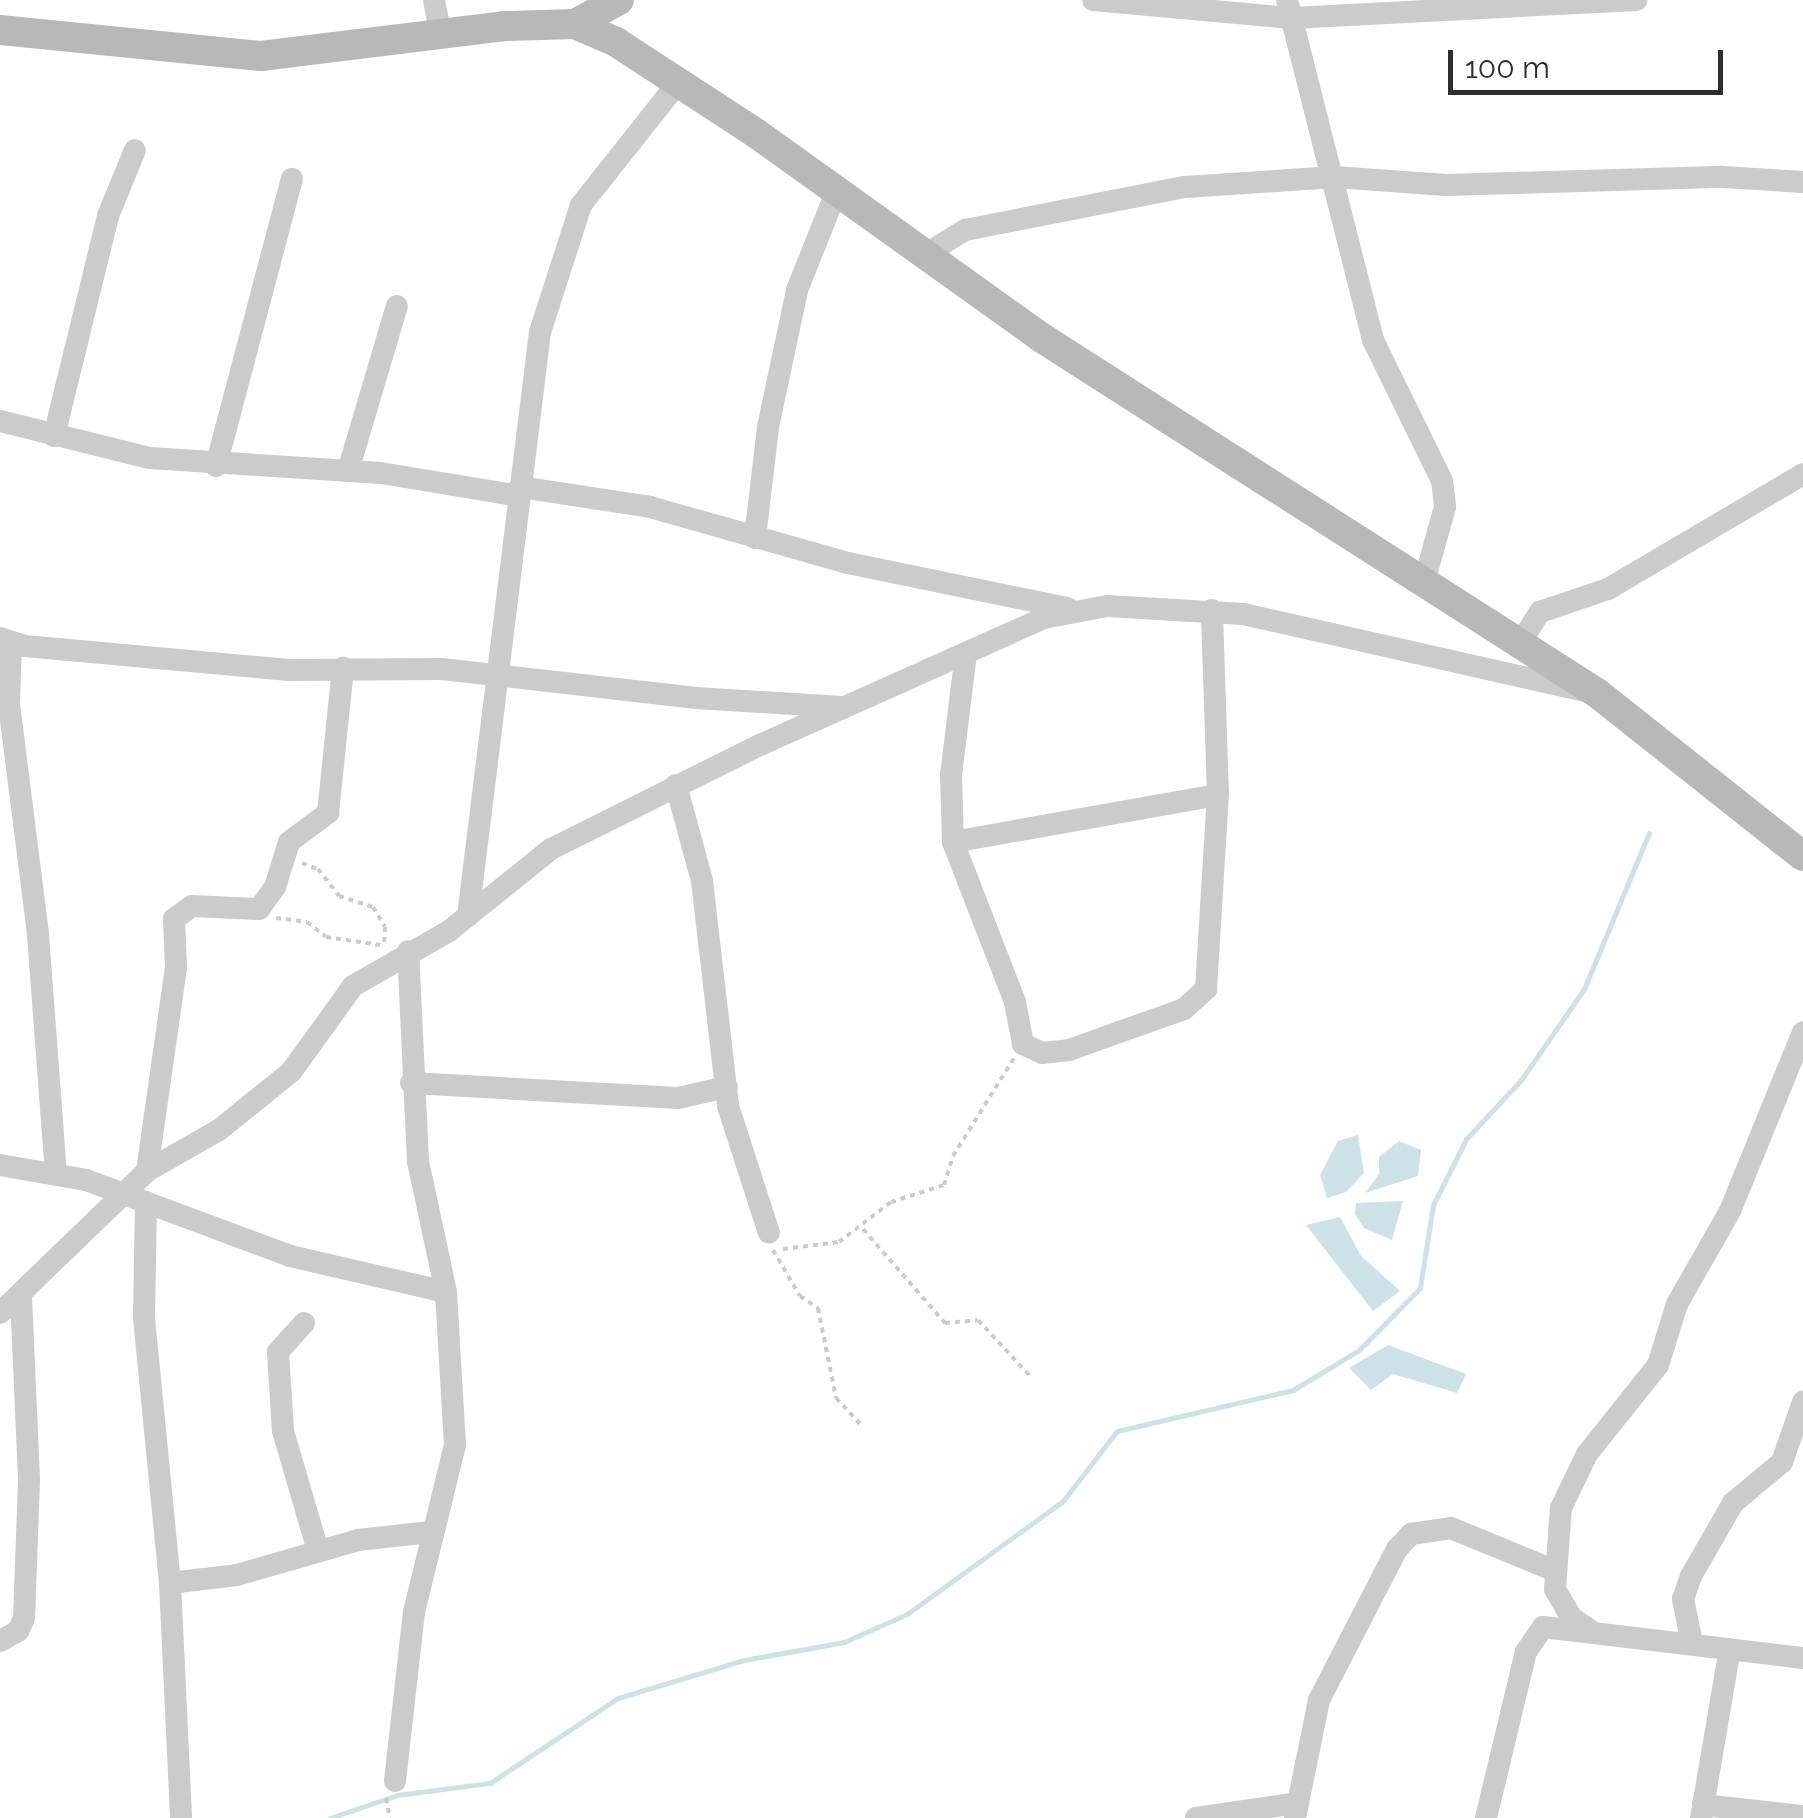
<!DOCTYPE html>
<html>
<head>
<meta charset="utf-8">
<style>
	body { margin:0 }
	#map { position:relative; width:1803px; height:1818px; overflow:hidden; background:#fff; font-family:Raleway,sans-serif }
	div>[style] { position:absolute }
	.water>* { inset:0; background:#cce2e7 }
	.stream>* { height:5px; margin:-2.5px; padding:0 2.5px; transform-origin:2.5px; border-radius:2.5px; background:#cce2e7 }
	.path>* { height:4px; margin-top:-2px; transform-origin:0; background:repeating-linear-gradient(90deg,#cbcbcb 0 5px,transparent 0 10px) }
	.street>* { height:22px; margin:-11px; padding:0 11px; transform-origin:11px; border-radius:11px; background:#cbcbcb }
	.secondary>* { height:30px; margin:-15px; padding:0 15px; transform-origin:15px; border-radius:15px; background:#b8b8b8 }
	span { translate:-50% -50%; white-space:nowrap; text-align:center; line-height:1.15; -webkit-text-stroke:10px #fff; paint-order:stroke }
	.scale { position:absolute; left:1448px; top:50px; width:275px; height:45px; box-sizing:border-box; border:5px solid #2e2e2e; border-top:0; padding-left:12px; font-size:30px; line-height:35px; white-space:nowrap; color:#2e2e2e; -webkit-text-stroke:8px #fff; paint-order:stroke }
</style>
</head>
<body>
<div id="map">
	<div class="water">
		<div style="clip-path:polygon(1358px 1135px,1364px 1173px,1346px 1192px,1327px 1198px,1320px 1175px,1338px 1141px)"></div>
		<div style="clip-path:polygon(1399px 1141px,1421px 1150px,1418px 1176px,1365px 1193px,1379px 1174px,1379px 1157px)"></div>
		<div style="clip-path:polygon(1403px 1201px,1392px 1240px,1364px 1228px,1355px 1214px,1356px 1203px)"></div>
		<div style="clip-path:polygon(1340px 1217px,1361px 1256px,1400px 1291px,1373px 1311px,1306px 1225px)"></div>
		<div style="clip-path:polygon(1388px 1345px,1466px 1374px,1457px 1393px,1393px 1374px,1371px 1390px,1349px 1368px)"></div>
	</div>
	<div class="stream">
		<div style="left:330px;top:1818px;width:71px;rotate:-18.9deg"></div>
		<div style="left:397px;top:1795px;width:94px;rotate:-7.4deg"></div>
		<div style="left:490px;top:1783px;width:154px;rotate:-33.6deg"></div>
		<div style="left:618px;top:1698px;width:132px;rotate:-16.8deg"></div>
		<div style="left:744px;top:1660px;width:102px;rotate:-10.2deg"></div>
		<div style="left:844px;top:1642px;width:69px;rotate:-24deg"></div>
		<div style="left:907px;top:1614px;width:193px;rotate:-35.9deg"></div>
		<div style="left:1063px;top:1501px;width:88px;rotate:-52.4deg"></div>
		<div style="left:1117px;top:1431px;width:181px;rotate:-13.1deg"></div>
		<div style="left:1293px;top:1390px;width:77px;rotate:-31.2deg"></div>
		<div style="left:1359px;top:1350px;width:87px;rotate:-45.5deg"></div>
		<div style="left:1420px;top:1288px;width:84px;rotate:-81.1deg"></div>
		<div style="left:1433px;top:1205px;width:74px;rotate:-63.4deg"></div>
		<div style="left:1466px;top:1139px;width:81px;rotate:-47deg"></div>
		<div style="left:1521px;top:1080px;width:111px;rotate:-55.3deg"></div>
		<div style="left:1584px;top:989px;width:169px;rotate:-67.4deg"></div>
	</div>
	<div class="path">
		<div style="left:302px;top:863px;width:17px;rotate:21deg"></div>
		<div style="left:318px;top:869px;width:34px;rotate:52deg"></div>
		<div style="left:339px;top:896px;width:36px;rotate:18deg"></div>
		<div style="left:373px;top:907px;width:23px;rotate:59deg"></div>
		<div style="left:385px;top:927px;width:18px;rotate:93deg"></div>
		<div style="left:276px;top:918px;width:31px;rotate:7deg"></div>
		<div style="left:307px;top:922px;width:24px;rotate:38deg"></div>
		<div style="left:326px;top:937px;width:55px;rotate:8.4deg"></div>
		<div style="left:863px;top:1229px;width:125px;rotate:48.9deg"></div>
		<div style="left:945px;top:1323px;width:33px;rotate:-5deg"></div>
		<div style="left:978px;top:1320px;width:76px;rotate:47.1deg"></div>
		<div style="left:783px;top:1249px;width:56px;rotate:-7.1deg"></div>
		<div style="left:839px;top:1242px;width:66px;rotate:-37.6deg"></div>
		<div style="left:891px;top:1202px;width:56px;rotate:-17.8deg"></div>
		<div style="left:944px;top:1185px;width:30px;rotate:-73deg"></div>
		<div style="left:953px;top:1156px;width:115px;rotate:-58.1deg"></div>
		<div style="left:773px;top:1250px;width:53px;rotate:59.6deg"></div>
		<div style="left:800px;top:1296px;width:22px;rotate:34deg"></div>
		<div style="left:818px;top:1308px;width:92px;rotate:78.7deg"></div>
		<div style="left:836px;top:1398px;width:35px;rotate:47deg"></div>
		<div style="left:386px;top:1798px;width:20px;rotate:79deg"></div>
	</div>
	<div class="street">
		<div style="left:434px;top:0;width:36px;rotate:79deg"></div>
		<div style="left:1093px;top:0;width:200px;rotate:5.2deg"></div>
		<div style="left:1292px;top:18px;width:345px;rotate:-3deg"></div>
		<div style="left:1287px;top:0;width:351px;rotate:75.8deg"></div>
		<div style="left:1373px;top:340px;width:157px;rotate:63.9deg"></div>
		<div style="left:1442px;top:481px;width:26px;rotate:83deg"></div>
		<div style="left:1445px;top:507px;width:78px;rotate:105.6deg"></div>
		<div style="left:926px;top:254px;width:46px;rotate:-31.6deg"></div>
		<div style="left:965px;top:230px;width:224px;rotate:-11.1deg"></div>
		<div style="left:1185px;top:187px;width:150px;rotate:-3.8deg"></div>
		<div style="left:1335px;top:177px;width:111px;rotate:4.1deg"></div>
		<div style="left:1446px;top:185px;width:277px;rotate:-1.7deg"></div>
		<div style="left:1723px;top:177px;width:80px;rotate:3.6deg"></div>
		<div style="left:0;top:421px;width:154px;rotate:13.9deg"></div>
		<div style="left:150px;top:458px;width:231px;rotate:3.7deg"></div>
		<div style="left:381px;top:473px;width:141px;rotate:9.4deg"></div>
		<div style="left:54px;top:436px;width:227px;rotate:-76.2deg"></div>
		<div style="left:108px;top:216px;width:71px;rotate:-67.8deg"></div>
		<div style="left:216px;top:466px;width:297px;rotate:-75.2deg"></div>
		<div style="left:348px;top:471px;width:172px;rotate:-73.5deg"></div>
		<div style="left:520px;top:487px;width:132px;rotate:8.7deg"></div>
		<div style="left:650px;top:507px;width:206px;rotate:15.8deg"></div>
		<div style="left:848px;top:563px;width:224px;rotate:11.6deg"></div>
		<div style="left:755px;top:538px;width:112px;rotate:-83.3deg"></div>
		<div style="left:768px;top:427px;width:140px;rotate:-78deg"></div>
		<div style="left:797px;top:290px;width:108px;rotate:-68.2deg"></div>
		<div style="left:0;top:638px;width:26px;rotate:18deg"></div>
		<div style="left:25px;top:646px;width:265px;rotate:5.2deg"></div>
		<div style="left:289px;top:670px;width:153px;rotate:-0.4deg"></div>
		<div style="left:442px;top:669px;width:256px;rotate:6.5deg"></div>
		<div style="left:696px;top:698px;width:146px;rotate:3.5deg"></div>
		<div style="left:1521px;top:642px;width:36px;rotate:-58deg"></div>
		<div style="left:1540px;top:612px;width:72px;rotate:-18.7deg"></div>
		<div style="left:1608px;top:589px;width:226px;rotate:-30.5deg"></div>
		<div style="left:11px;top:643px;width:61px;rotate:91.9deg"></div>
		<div style="left:9px;top:704px;width:233px;rotate:82.8deg"></div>
		<div style="left:38px;top:935px;width:240px;rotate:85.7deg"></div>
		<div style="left:966px;top:653px;width:123px;rotate:97deg"></div>
		<div style="left:951px;top:775px;width:67px;rotate:88.3deg"></div>
		<div style="left:953px;top:842px;width:172px;rotate:68.8deg"></div>
		<div style="left:1015px;top:1002px;width:43px;rotate:79.2deg"></div>
		<div style="left:1023px;top:1044px;width:21px;rotate:25deg"></div>
		<div style="left:1042px;top:1053px;width:27px;rotate:-6deg"></div>
		<div style="left:1069px;top:1050px;width:122px;rotate:-19.6deg"></div>
		<div style="left:1184px;top:1009px;width:30px;rotate:-42deg"></div>
		<div style="left:1206px;top:989px;width:194px;rotate:-86.5deg"></div>
		<div style="left:1218px;top:795px;width:185px;rotate:-91.9deg"></div>
		<div style="left:676px;top:785px;width:99px;rotate:74.8deg"></div>
		<div style="left:702px;top:881px;width:226px;rotate:83.4deg"></div>
		<div style="left:728px;top:1106px;width:133px;rotate:72.1deg"></div>
		<div style="left:953px;top:842px;width:269px;rotate:-10.1deg"></div>
		<div style="left:468px;top:916px;width:588px;rotate:-82.97deg"></div>
		<div style="left:540px;top:332px;width:133px;rotate:-72.1deg"></div>
		<div style="left:581px;top:205px;width:154px;rotate:-51.6deg"></div>
		<div style="left:411px;top:1083px;width:267px;rotate:3.2deg"></div>
		<div style="left:678px;top:1098px;width:50px;rotate:-12.7deg"></div>
		<div style="left:0;top:1165px;width:87px;rotate:9.9deg"></div>
		<div style="left:86px;top:1180px;width:218px;rotate:20.4deg"></div>
		<div style="left:290px;top:1256px;width:160px;rotate:13deg"></div>
		<div style="left:147px;top:1171px;width:206px;rotate:-81.9deg"></div>
		<div style="left:176px;top:967px;width:48px;rotate:-92.4deg"></div>
		<div style="left:174px;top:919px;width:22px;rotate:-36deg"></div>
		<div style="left:192px;top:906px;width:67px;rotate:2.6deg"></div>
		<div style="left:259px;top:909px;width:27px;rotate:-54deg"></div>
		<div style="left:275px;top:887px;width:47px;rotate:-72.7deg"></div>
		<div style="left:289px;top:842px;width:49px;rotate:-36.6deg"></div>
		<div style="left:328px;top:813px;width:146px;rotate:-84.1deg"></div>
		<div style="left:146px;top:1202px;width:116px;rotate:91deg"></div>
		<div style="left:144px;top:1318px;width:266px;rotate:84.4deg"></div>
		<div style="left:170px;top:1583px;width:235px;rotate:87.3deg"></div>
		<div style="left:0;top:1313px;width:204px;rotate:-44deg"></div>
		<div style="left:147px;top:1171px;width:83px;rotate:-29.7deg"></div>
		<div style="left:219px;top:1130px;width:92px;rotate:-38.9deg"></div>
		<div style="left:291px;top:1072px;width:106px;rotate:-54.2deg"></div>
		<div style="left:353px;top:986px;width:111px;rotate:-29.8deg"></div>
		<div style="left:449px;top:931px;width:131px;rotate:-38.8deg"></div>
		<div style="left:551px;top:849px;width:233px;rotate:-26.5deg"></div>
		<div style="left:760px;top:745px;width:311px;rotate:-24.1deg"></div>
		<div style="left:1044px;top:618px;width:64px;rotate:-10.8deg"></div>
		<div style="left:1107px;top:606px;width:136px;rotate:3.4deg"></div>
		<div style="left:1243px;top:614px;width:352px;rotate:12.7deg"></div>
		<div style="left:304px;top:1323px;width:39px;rotate:132deg"></div>
		<div style="left:278px;top:1352px;width:79px;rotate:86.4deg"></div>
		<div style="left:283px;top:1431px;width:125px;rotate:73.7deg"></div>
		<div style="left:170px;top:1583px;width:67px;rotate:-6.8deg"></div>
		<div style="left:237px;top:1575px;width:126px;rotate:-16.1deg"></div>
		<div style="left:358px;top:1540px;width:73px;rotate:-6.3deg"></div>
		<div style="left:1590px;top:1630px;width:23px;rotate:-146deg"></div>
		<div style="left:1571px;top:1617px;width:32px;rotate:-120deg"></div>
		<div style="left:1555px;top:1589px;width:81px;rotate:-85.8deg"></div>
		<div style="left:1561px;top:1508px;width:60px;rotate:-64.3deg"></div>
		<div style="left:1587px;top:1454px;width:114px;rotate:-51.4deg"></div>
		<div style="left:1658px;top:1365px;width:64px;rotate:-72.7deg"></div>
		<div style="left:1677px;top:1304px;width:107px;rotate:-60.3deg"></div>
		<div style="left:1730px;top:1211px;width:193px;rotate:-67.8deg"></div>
		<div style="left:0;top:1641px;width:21px;rotate:-29deg"></div>
		<div style="left:18px;top:1631px;width:14px;rotate:-65deg"></div>
		<div style="left:24px;top:1618px;width:139px;rotate:-87.9deg"></div>
		<div style="left:29px;top:1479px;width:186px;rotate:-92.5deg"></div>
		<div style="left:1692px;top:1643px;width:45px;rotate:-101.6deg"></div>
		<div style="left:1683px;top:1599px;width:24px;rotate:-71deg"></div>
		<div style="left:1691px;top:1576px;width:84px;rotate:-60.1deg"></div>
		<div style="left:1733px;top:1503px;width:64px;rotate:-39.9deg"></div>
		<div style="left:1782px;top:1462px;width:64px;rotate:-70.7deg"></div>
		<div style="left:395px;top:1781px;width:170px;rotate:-83.6deg"></div>
		<div style="left:414px;top:1612px;width:172px;rotate:-76.2deg"></div>
		<div style="left:455px;top:1445px;width:153px;rotate:-93.4deg"></div>
		<div style="left:446px;top:1292px;width:134px;rotate:-102.1deg"></div>
		<div style="left:418px;top:1161px;width:210px;rotate:-92.7deg"></div>
		<div style="left:1703px;top:1805px;width:101px;rotate:6.3deg"></div>
		<div style="left:1196px;top:1818px;width:103px;rotate:-8.4deg"></div>
		<div style="left:1295px;top:1818px;width:120px;rotate:-78.5deg"></div>
		<div style="left:1319px;top:1700px;width:170px;rotate:-62.7deg"></div>
		<div style="left:1397px;top:1549px;width:21px;rotate:-47deg"></div>
		<div style="left:1411px;top:1534px;width:40px;rotate:-8.5deg"></div>
		<div style="left:1451px;top:1528px;width:110px;rotate:22.4deg"></div>
		<div style="left:1486px;top:1818px;width:171px;rotate:-76.5deg"></div>
		<div style="left:1526px;top:1652px;width:30px;rotate:-56deg"></div>
		<div style="left:1543px;top:1627px;width:262px;rotate:6.8deg"></div>
		<div style="left:1701px;top:1818px;width:171px;rotate:-80.3deg"></div>
	</div>
	<div class="secondary">
		<div style="left:575px;top:24px;width:45px;rotate:23.7deg"></div>
		<div style="left:616px;top:42px;width:168px;rotate:33.1deg"></div>
		<div style="left:757px;top:134px;width:350px;rotate:35.6deg"></div>
		<div style="left:1042px;top:338px;width:659px;rotate:32.6deg"></div>
		<div style="left:1597px;top:693px;width:263px;rotate:38.4deg"></div>
		<div style="left:0;top:30px;width:262px;rotate:5.7deg"></div>
		<div style="left:261px;top:56px;width:245px;rotate:-7deg"></div>
		<div style="left:504px;top:26px;width:71px;rotate:-1.6deg"></div>
		<div style="left:575px;top:24px;width:50px;rotate:-28.6deg"></div>
	</div>
	<div class="scale">100 m</div>
</div>
</body>
</html>
